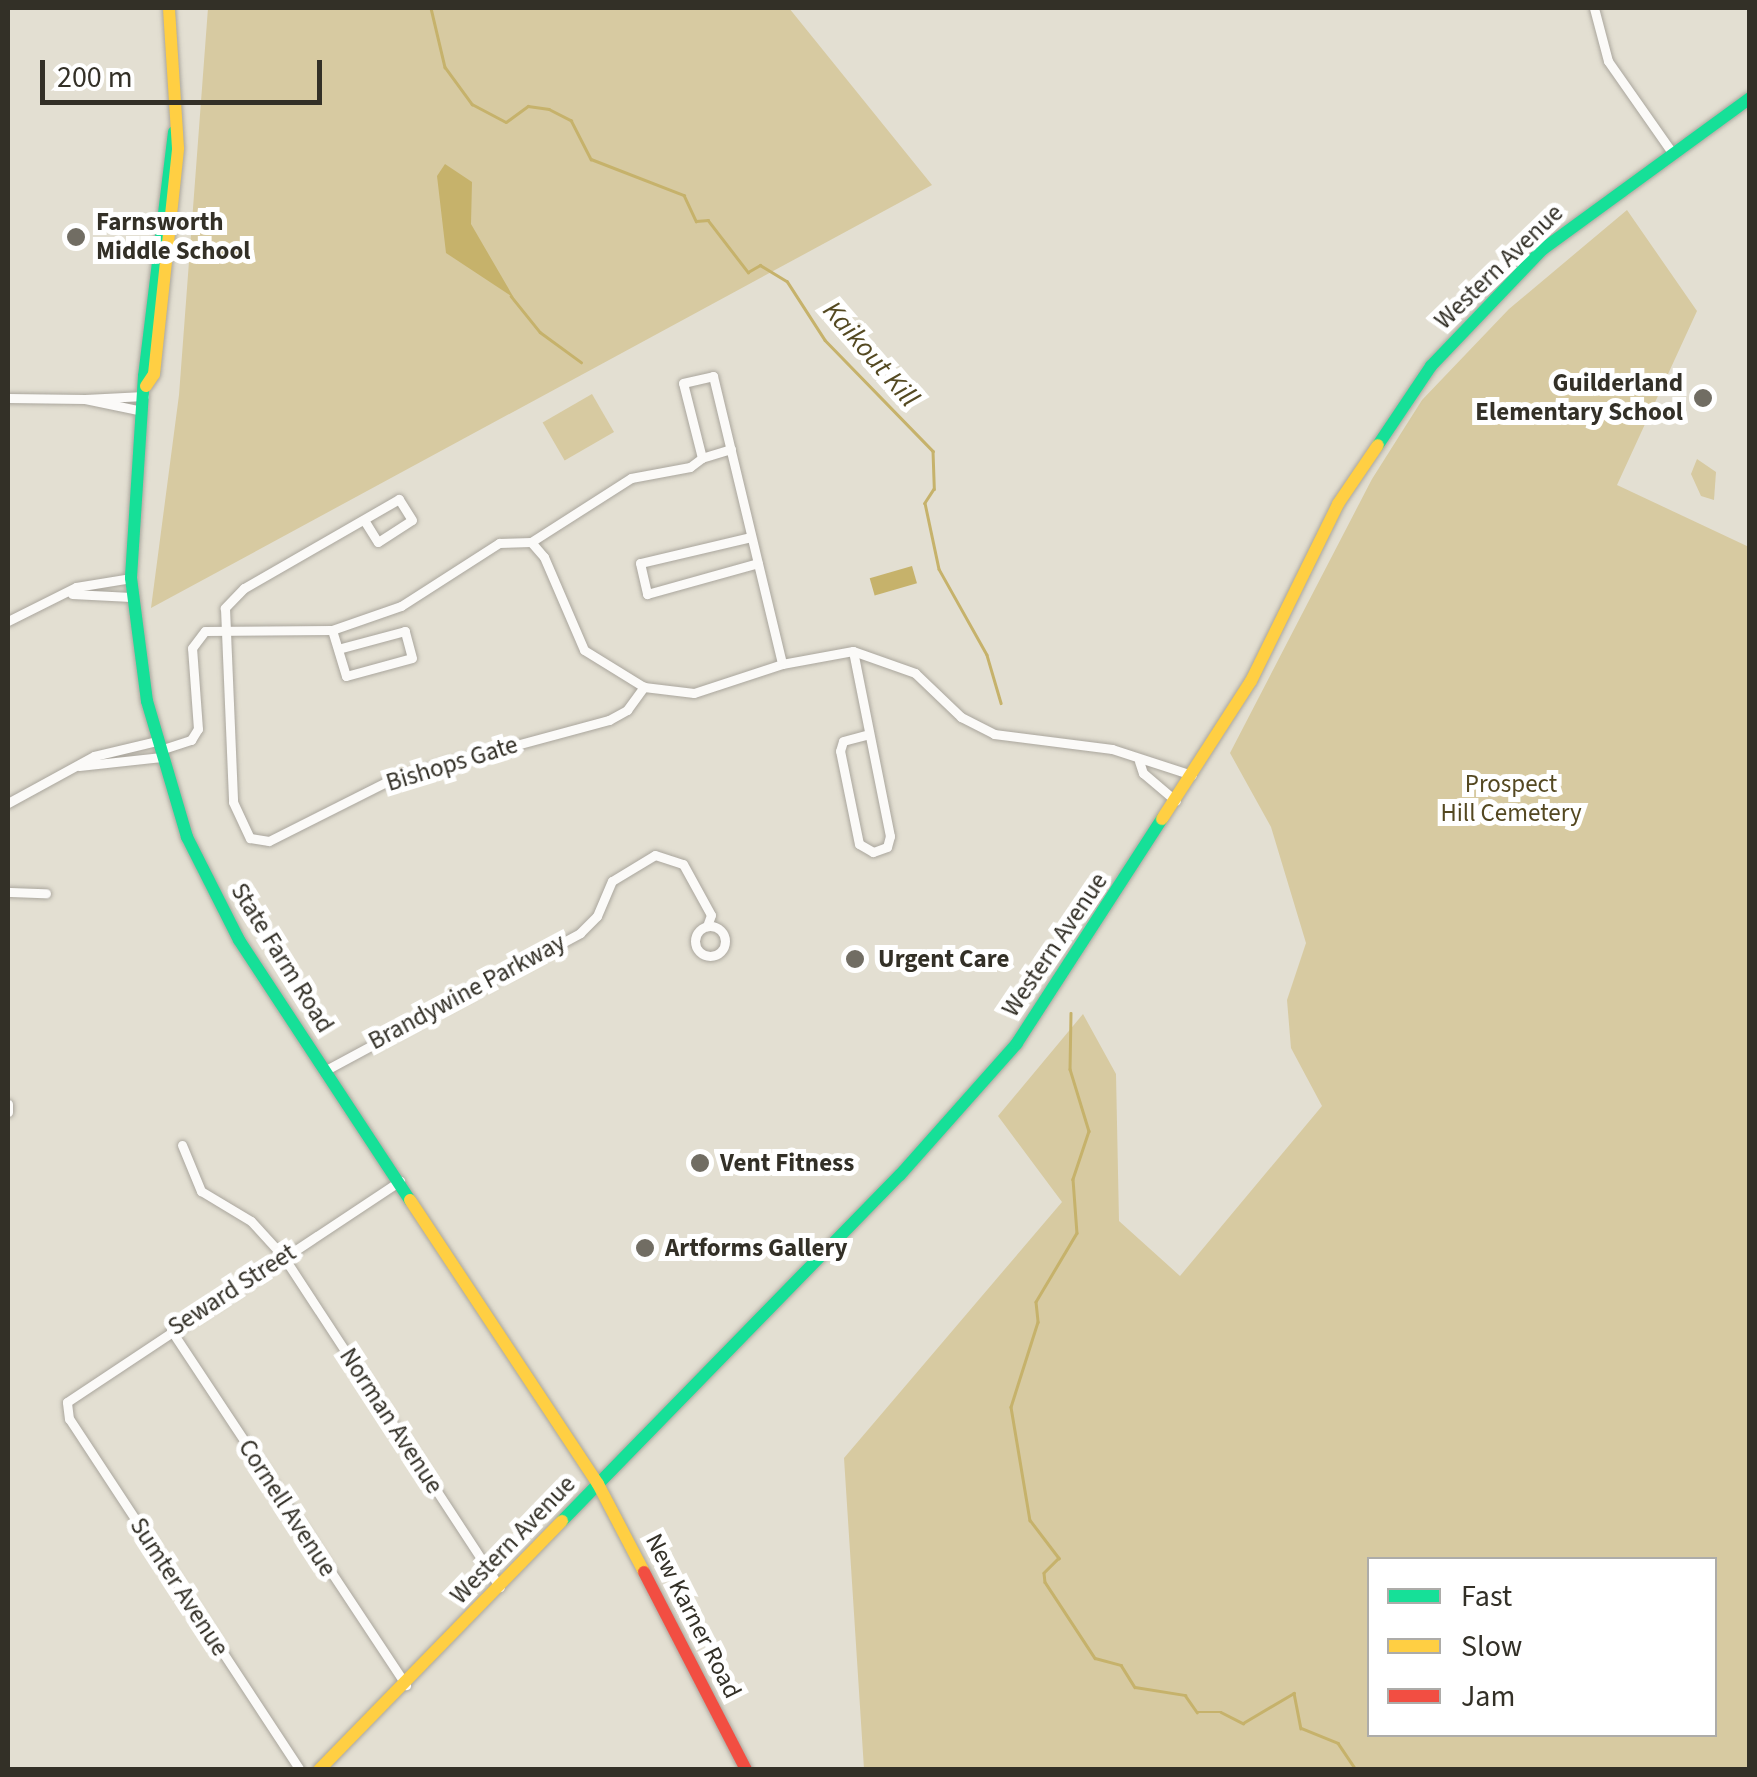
<!DOCTYPE html>
<html>
<head>
<meta charset="utf-8">
<style>
	body { margin:0 }
	#map { position:relative; width:1757px; height:1777px; overflow:hidden; background:#e3dfd2; font-family:"Source Sans 3",sans-serif }
	div>[style] { position:absolute }
	.green>* { inset:0; background:#d7caa1; transform-origin:0 0 }
	.water>* { inset:0; background:#c6b26b; transform-origin:0 0 }
	.stream>* { height:2.5px; margin:-1.25px; padding:0 1.25px; transform-origin:1.25px; border-radius:1.25px; background:#c6b26b }
	.roads { filter:drop-shadow(0 0 2px #aaa69d) drop-shadow(0 0 2px #aaa69d) }
	.street>* { height:9px; margin:-4.5px; padding:0 4.5px; transform-origin:4.5px; border-radius:4.5px; background:#fbfaf8 }
	.street>.ring { margin:-4.5px; padding:0; box-sizing:content-box; background:none; border:9px solid #fbfaf8; border-radius:50% }
	.fast>* { height:12px; margin:-6px; padding:0 6px; transform-origin:6px; border-radius:6px; background:#16e098 }
	.slow>* { height:12px; margin:-6px; padding:0 6px; transform-origin:6px; border-radius:6px; background:#ffcf43 }
	.jam>* { height:12px; margin:-6px; padding:0 6px; transform-origin:6px; border-radius:6px; background:#f24e42 }
	.dots>* { width:28px; height:28px; translate:-50% -50%; box-sizing:border-box; border:5px solid #fff; border-radius:50% }
	span { translate:-50% -50%; white-space:nowrap; text-align:center; line-height:1.15; -webkit-text-stroke:10px #fff; paint-order:stroke }
	.poi-label { font-size:25px; color:#333027; font-weight:700 }
	.left { translate:0 -50%; text-align:left }
	.right { translate:-100% -50%; text-align:right }
	.street-label { font-size:25px; color:#333027 }
	.park-label { font-size:25px; color:#544821 }
	.water-label { font-size:28px; color:#544921; font-style:italic }
	.frame { position:absolute; inset:0; border:10px solid #333027; pointer-events:none }
	.legend { position:absolute; left:1367px; top:1557px; width:350px; height:180px; box-sizing:border-box; background:#fff; border:2px solid #adaca9; margin:0; padding:12px 18px; list-style:none; font-size:30px; color:#333027 }
	.legend li { display:flex; align-items:center; gap:20px; height:50px }
	.legend b { width:50px; border:2px solid #adaca9 }
	.scale { position:absolute; left:40px; top:60px; width:282px; height:45px; box-sizing:border-box; border:5px solid #333027; border-top:0; padding-left:12px; font-size:30px; line-height:35px; white-space:nowrap; color:#333027; -webkit-text-stroke:8px #fff; paint-order:stroke }
</style>
</head>
<body>
<div id="map">
	<div class="green">
		<div style="clip-path:polygon(208px 8px,789px 8px,932px 185px,151px 608px,179px 395px)"></div>
		<div style="clip-path:polygon(evenodd,1627px 210px,1697px 311px,1617px 485px,1749px 547px,1749px 1769px,864px 1769px,844px 1458px,1062px 1202px,998px 1116px,1083px 1014px,1116px 1074px,1119px 1221px,1180px 1276px,1322px 1106px,1291px 1048px,1287px 1000px,1306px 943px,1271px 827px,1230px 753px,1372px 479px,1422px 400px,1509px 309px,1627px 210px,1370px 1560px,1714px 1560px,1714px 1734px,1370px 1734px,1370px 1560px)"></div>
		<div style="left:592px;top:394px;width:44px;height:57px;rotate:60deg"></div>
		<div style="clip-path:polygon(1697px 459px,1716px 472px,1714px 500px,1701px 496px,1691px 474px)"></div>
	</div>
	<div class="water">
		<div style="clip-path:polygon(445px 164px,472px 182px,471px 224px,514px 298px,446px 253px,437px 176px)"></div>
		<div style="left:912px;top:566px;width:18px;height:44px;rotate:74deg"></div>
	</div>
	<div class="stream">
		<div style="left:431px;top:8px;width:61px;rotate:76.7deg"></div>
		<div style="left:445px;top:67px;width:46px;rotate:53.9deg"></div>
		<div style="left:472px;top:104px;width:38px;rotate:28deg"></div>
		<div style="left:506px;top:122px;width:27px;rotate:-36deg"></div>
		<div style="left:528px;top:106px;width:21px;rotate:8deg"></div>
		<div style="left:549px;top:109px;width:25px;rotate:27deg"></div>
		<div style="left:571px;top:120px;width:44px;rotate:62.9deg"></div>
		<div style="left:591px;top:159px;width:100px;rotate:21.2deg"></div>
		<div style="left:684px;top:195px;width:29px;rotate:65deg"></div>
		<div style="left:696px;top:221px;width:12px;rotate:-5deg"></div>
		<div style="left:708px;top:220px;width:66px;rotate:52.4deg"></div>
		<div style="left:748px;top:272px;width:14px;rotate:-30deg"></div>
		<div style="left:760px;top:265px;width:31px;rotate:31deg"></div>
		<div style="left:787px;top:281px;width:70px;rotate:57.2deg"></div>
		<div style="left:825px;top:340px;width:155px;rotate:45.8deg"></div>
		<div style="left:933px;top:451px;width:38px;rotate:88deg"></div>
		<div style="left:934px;top:489px;width:17px;rotate:123deg"></div>
		<div style="left:925px;top:503px;width:67px;rotate:78deg"></div>
		<div style="left:939px;top:569px;width:98px;rotate:60.8deg"></div>
		<div style="left:987px;top:655px;width:50px;rotate:73.7deg"></div>
		<div style="left:511px;top:296px;width:46px;rotate:51.1deg"></div>
		<div style="left:540px;top:332px;width:51px;rotate:36.2deg"></div>
		<div style="left:1071px;top:1013px;width:56px;rotate:91deg"></div>
		<div style="left:1070px;top:1069px;width:65px;rotate:73deg"></div>
		<div style="left:1089px;top:1131px;width:51px;rotate:108.4deg"></div>
		<div style="left:1073px;top:1179px;width:54px;rotate:85.8deg"></div>
		<div style="left:1077px;top:1233px;width:80px;rotate:120.7deg"></div>
		<div style="left:1036px;top:1302px;width:20px;rotate:84deg"></div>
		<div style="left:1038px;top:1322px;width:89px;rotate:107.6deg"></div>
		<div style="left:1011px;top:1407px;width:115px;rotate:80.5deg"></div>
		<div style="left:1030px;top:1520px;width:48px;rotate:52.7deg"></div>
		<div style="left:1059px;top:1558px;width:21px;rotate:135deg"></div>
		<div style="left:1044px;top:1573px;width:9px;rotate:84deg"></div>
		<div style="left:1045px;top:1582px;width:91px;rotate:56.7deg"></div>
		<div style="left:1095px;top:1658px;width:27px;rotate:15deg"></div>
		<div style="left:1121px;top:1665px;width:26px;rotate:58deg"></div>
		<div style="left:1135px;top:1687px;width:51px;rotate:9.1deg"></div>
		<div style="left:1185px;top:1695px;width:21px;rotate:55deg"></div>
		<div style="left:1197px;top:1712px;width:24px"></div>
		<div style="left:1221px;top:1712px;width:25px;rotate:27deg"></div>
		<div style="left:1243px;top:1723px;width:59px;rotate:-30.5deg"></div>
		<div style="left:1294px;top:1693px;width:36px;rotate:79deg"></div>
		<div style="left:1301px;top:1728px;width:40px;rotate:22deg"></div>
		<div style="left:1338px;top:1743px;width:32px;rotate:56deg"></div>
	</div>
	<div class="roads">
		<div class="street">
			<div style="left:1594px;top:8px;width:55px;rotate:75.2deg"></div>
			<div style="left:1608px;top:61px;width:110px;rotate:55deg"></div>
			<div style="left:8px;top:398px;width:77px;rotate:0.7deg"></div>
			<div style="left:85px;top:399px;width:58px;rotate:11.9deg"></div>
			<div style="left:85px;top:399px;width:59px;rotate:-2.9deg"></div>
			<div style="left:731px;top:449px;width:30px;rotate:163deg"></div>
			<div style="left:702px;top:458px;width:77px;rotate:-104.2deg"></div>
			<div style="left:683px;top:383px;width:31px;rotate:-13deg"></div>
			<div style="left:713px;top:376px;width:296px;rotate:76.5deg"></div>
			<div style="left:364px;top:520px;width:26px;rotate:58deg"></div>
			<div style="left:378px;top:542px;width:40px;rotate:-32.9deg"></div>
			<div style="left:412px;top:520px;width:25px;rotate:-122deg"></div>
			<div style="left:399px;top:499px;width:179px;rotate:150.1deg"></div>
			<div style="left:244px;top:588px;width:28px;rotate:134deg"></div>
			<div style="left:225px;top:608px;width:194px;rotate:87.6deg"></div>
			<div style="left:233px;top:802px;width:40px;rotate:65deg"></div>
			<div style="left:250px;top:838px;width:19px;rotate:9deg"></div>
			<div style="left:269px;top:841px;width:140px;rotate:-26.7deg"></div>
			<div style="left:394px;top:778px;width:223px;rotate:-15.1deg"></div>
			<div style="left:609px;top:720px;width:21px;rotate:-29deg"></div>
			<div style="left:627px;top:710px;width:29px;rotate:-54deg"></div>
			<div style="left:751px;top:537px;width:114px;rotate:166.8deg"></div>
			<div style="left:640px;top:563px;width:32px;rotate:77deg"></div>
			<div style="left:647px;top:594px;width:115px;rotate:-15.6deg"></div>
			<div style="left:531px;top:542px;width:20px;rotate:49deg"></div>
			<div style="left:544px;top:557px;width:101px;rotate:66.7deg"></div>
			<div style="left:584px;top:650px;width:70px;rotate:31.7deg"></div>
			<div style="left:644px;top:687px;width:50px;rotate:6.8deg"></div>
			<div style="left:694px;top:693px;width:93px;rotate:-18.2deg"></div>
			<div style="left:782px;top:664px;width:72px;rotate:-10.4deg"></div>
			<div style="left:853px;top:651px;width:66px;rotate:19.5deg"></div>
			<div style="left:915px;top:673px;width:64px;rotate:43.7deg"></div>
			<div style="left:961px;top:717px;width:37px;rotate:27deg"></div>
			<div style="left:994px;top:734px;width:119px;rotate:7.2deg"></div>
			<div style="left:1112px;top:749px;width:84px;rotate:18deg"></div>
			<div style="left:531px;top:542px;width:119px;rotate:-32.6deg"></div>
			<div style="left:631px;top:478px;width:60px;rotate:-10.6deg"></div>
			<div style="left:690px;top:467px;width:15px;rotate:-37deg"></div>
			<div style="left:72px;top:594px;width:59px;rotate:2.9deg"></div>
			<div style="left:8px;top:621px;width:76px;rotate:-26.6deg"></div>
			<div style="left:76px;top:587px;width:56px;rotate:-9.3deg"></div>
			<div style="left:332px;top:630px;width:48px;rotate:73.1deg"></div>
			<div style="left:346px;top:676px;width:68px;rotate:-15.3deg"></div>
			<div style="left:412px;top:658px;width:28px;rotate:-105deg"></div>
			<div style="left:405px;top:631px;width:69px;rotate:165deg"></div>
			<div style="left:853px;top:651px;width:189px;rotate:78.7deg"></div>
			<div style="left:890px;top:836px;width:11px;rotate:105deg"></div>
			<div style="left:887px;top:847px;width:15px;rotate:160deg"></div>
			<div style="left:873px;top:852px;width:16px;rotate:-150deg"></div>
			<div style="left:859px;top:844px;width:95px;rotate:-101.5deg"></div>
			<div style="left:840px;top:751px;width:10px;rotate:-73deg"></div>
			<div style="left:843px;top:741px;width:24px;rotate:-15deg"></div>
			<div style="left:160px;top:750px;width:33px;rotate:-18deg"></div>
			<div style="left:191px;top:740px;width:13px;rotate:-58deg"></div>
			<div style="left:198px;top:729px;width:81px;rotate:-94.2deg"></div>
			<div style="left:192px;top:648px;width:21px;rotate:-53deg"></div>
			<div style="left:205px;top:631px;width:127px;rotate:-0.5deg"></div>
			<div style="left:332px;top:630px;width:73px;rotate:-19.2deg"></div>
			<div style="left:401px;top:606px;width:117px;rotate:-32.7deg"></div>
			<div style="left:499px;top:543px;width:32px;rotate:-2deg"></div>
			<div style="left:1139px;top:761px;width:13px;rotate:72deg"></div>
			<div style="left:1143px;top:773px;width:43px;rotate:40.3deg"></div>
			<div style="left:79px;top:766px;width:83px;rotate:-6.2deg"></div>
			<div style="left:8px;top:803px;width:98px;rotate:-28.7deg"></div>
			<div style="left:94px;top:756px;width:65px;rotate:-13.4deg"></div>
			<div style="left:8px;top:892px;width:38px;rotate:2deg"></div>
			<div class="ring" style="left:695px;top:926px;width:21px;height:21px"></div>
			<div style="left:326px;top:1070px;width:289px;rotate:-28.3deg"></div>
			<div style="left:580px;top:933px;width:24px;rotate:-45deg"></div>
			<div style="left:597px;top:916px;width:38px;rotate:-67deg"></div>
			<div style="left:612px;top:881px;width:50px;rotate:-31.2deg"></div>
			<div style="left:655px;top:855px;width:29px;rotate:18deg"></div>
			<div style="left:683px;top:864px;width:58px;rotate:61.2deg"></div>
			<div style="left:711px;top:915px;width:12px;rotate:110deg"></div>
			<div style="left:8px;top:1104px;width:8px;rotate:90deg"></div>
			<div style="left:182px;top:1145px;width:50px;rotate:67.6deg"></div>
			<div style="left:201px;top:1191px;width:58px;rotate:31deg"></div>
			<div style="left:251px;top:1221px;width:47px;rotate:47.6deg"></div>
			<div style="left:283px;top:1256px;width:396px;rotate:56.8deg"></div>
			<div style="left:171px;top:1330px;width:426px;rotate:56.5deg"></div>
			<div style="left:300px;top:1770px;width:420px;rotate:-123.3deg"></div>
			<div style="left:69px;top:1419px;width:17px;rotate:-97deg"></div>
			<div style="left:67px;top:1402px;width:400px;rotate:-33.6deg"></div>
		</div>
		<div class="fast">
			<div style="left:174px;top:132px;width:246px;rotate:97deg"></div>
			<div style="left:144px;top:376px;width:202px;rotate:93.7deg"></div>
			<div style="left:131px;top:578px;width:124px;rotate:82.6deg"></div>
			<div style="left:147px;top:701px;width:142px;rotate:73.6deg"></div>
			<div style="left:187px;top:837px;width:115px;rotate:63.2deg"></div>
			<div style="left:239px;top:940px;width:311px;rotate:56.7deg"></div>
			<div style="left:1378px;top:445px;width:95px;rotate:-56.1deg"></div>
			<div style="left:1431px;top:366px;width:162px;rotate:-46.3deg"></div>
			<div style="left:1543px;top:249px;width:256px;rotate:-36.1deg"></div>
			<div style="left:562px;top:1521px;width:484px;rotate:-45.7deg"></div>
			<div style="left:900px;top:1175px;width:176px;rotate:-48.4deg"></div>
			<div style="left:1017px;top:1043px;width:267px;rotate:-57.1deg"></div>
		</div>
		<div class="slow">
			<div style="left:146px;top:386px;width:14px;rotate:-56deg"></div>
			<div style="left:154px;top:374px;width:227px;rotate:-83.9deg"></div>
			<div style="left:178px;top:148px;width:140px;rotate:-93.7deg"></div>
			<div style="left:1162px;top:819px;width:164px;rotate:-57.2deg"></div>
			<div style="left:1251px;top:681px;width:197px;rotate:-63.8deg"></div>
			<div style="left:1338px;top:504px;width:71px;rotate:-55.9deg"></div>
			<div style="left:410px;top:1200px;width:341px;rotate:56.5deg"></div>
			<div style="left:598px;top:1484px;width:99px;rotate:62.4deg"></div>
			<div style="left:319px;top:1770px;width:348px;rotate:-45.7deg"></div>
		</div>
		<div class="jam">
			<div style="left:644px;top:1572px;width:223px;rotate:62.7deg"></div>
		</div>
	</div>
	<div class="dots">
		<div style="left:76px;top:237px;background:#716d63"></div>
		<div style="left:1703px;top:398px;background:#716d63"></div>
		<div style="left:855px;top:959px;background:#716d63"></div>
		<div style="left:700px;top:1163px;background:#716d63"></div>
		<div style="left:645px;top:1248px;background:#716d63"></div>
	</div>
	<div class="poi-label">
		<span class="left" style="left:96px;top:237px">Farnsworth<br>Middle School</span>
		<span class="right" style="left:1683px;top:398px">Guilderland<br>Elementary School</span>
		<span class="left" style="left:878px;top:959px">Urgent Care</span>
		<span class="left" style="left:720px;top:1163px">Vent Fitness</span>
		<span class="left" style="left:665px;top:1248px">Artforms Gallery</span>
	</div>
	<div class="street-label">
		<span style="left:1499px;top:267px;rotate:-44deg">Western Avenue</span>
		<span style="left:452px;top:764px;rotate:-17deg">Bishops Gate</span>
		<span style="left:1055px;top:945px;rotate:-56deg">Western Avenue</span>
		<span style="left:282px;top:958px;rotate:58deg">State Farm Road</span>
		<span style="left:467px;top:992px;rotate:-28deg">Brandywine Parkway</span>
		<span style="left:232px;top:1290px;rotate:-33deg">Seward Street</span>
		<span style="left:391px;top:1421px;rotate:57deg">Norman Avenue</span>
		<span style="left:287px;top:1508px;rotate:57deg">Cornell Avenue</span>
		<span style="left:513px;top:1540px;rotate:-46deg">Western Avenue</span>
		<span style="left:179px;top:1587px;rotate:57deg">Sumter Avenue</span>
		<span style="left:693px;top:1616px;rotate:63deg">New Karner Road</span>
	</div>
	<div class="park-label">
		<span style="left:1511px;top:799px">Prospect<br>Hill Cemetery</span>
	</div>
	<div class="water-label">
		<span style="left:871px;top:354px;rotate:49deg">Kaikout Kill</span>
	</div>
	<div class="frame"></div>
	<ul class="legend">
	<li><b style="height:12px;background:#16e098"></b>Fast</li>
	<li><b style="height:12px;background:#ffcf43"></b>Slow</li>
	<li><b style="height:12px;background:#f24e42"></b>Jam</li>
	</ul>
	<div class="scale">200 m</div>
</div>
</body>
</html>
